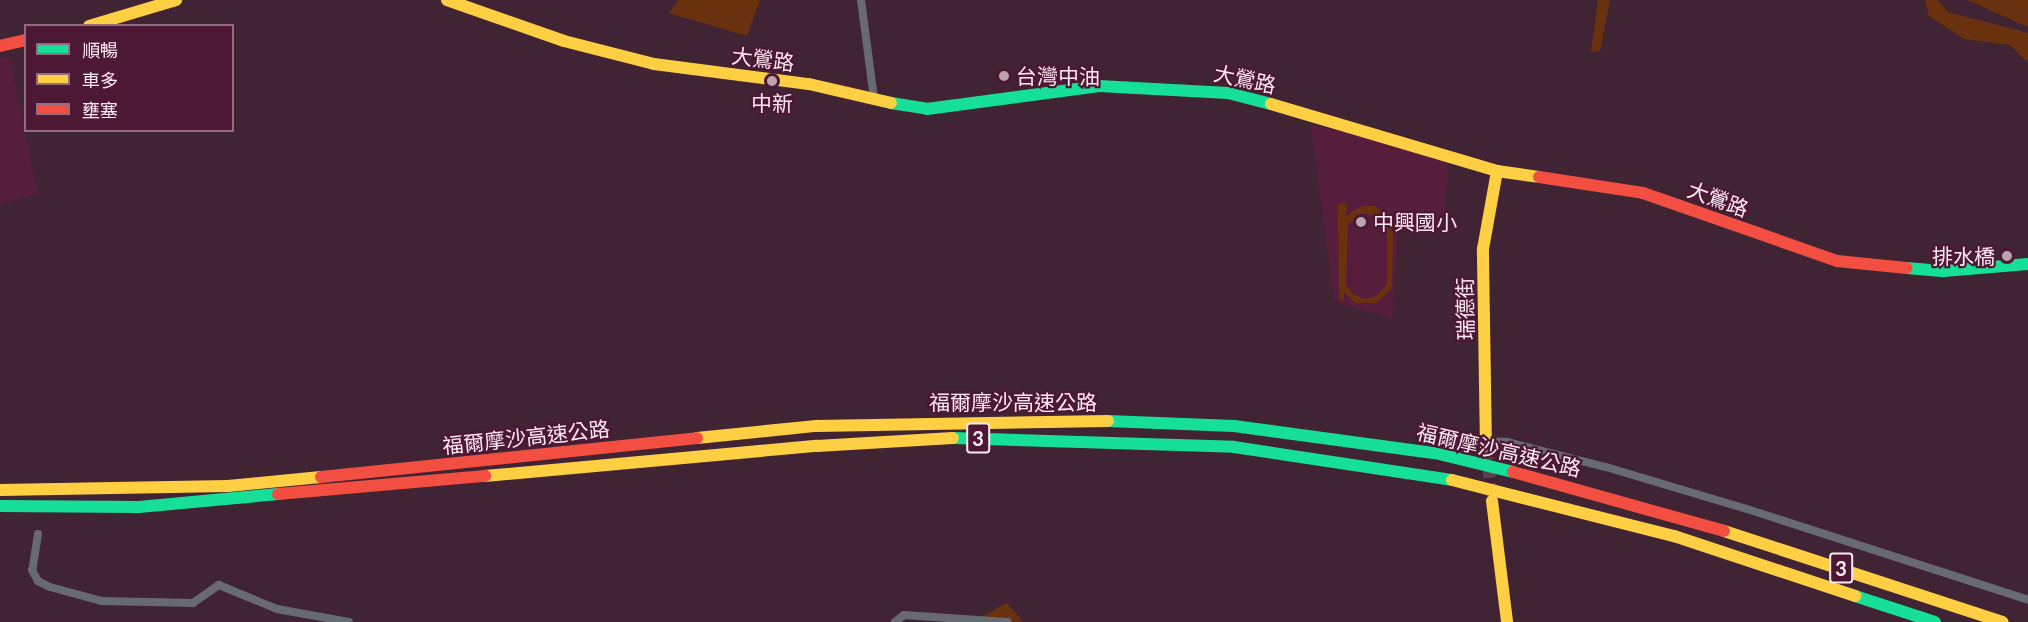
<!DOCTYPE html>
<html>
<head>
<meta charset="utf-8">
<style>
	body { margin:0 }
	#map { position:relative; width:2028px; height:622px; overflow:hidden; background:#402433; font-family:Lato,"Noto Sans TC",sans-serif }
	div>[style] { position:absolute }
	.built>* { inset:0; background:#561e3c }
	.green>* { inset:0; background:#6a310e }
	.secondary-tunnel>* { height:12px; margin-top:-6px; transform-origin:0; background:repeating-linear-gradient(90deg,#5c4250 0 12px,transparent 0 18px) }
	.street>* { height:8px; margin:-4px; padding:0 4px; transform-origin:4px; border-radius:4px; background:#676b71 }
	.fast>* { height:12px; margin:-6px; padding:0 6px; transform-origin:6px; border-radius:6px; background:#16e098 }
	.slow>* { height:12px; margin:-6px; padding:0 6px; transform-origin:6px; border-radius:6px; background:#ffcf43 }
	.jam>* { height:12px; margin:-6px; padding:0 6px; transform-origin:6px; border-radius:6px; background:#f24e42 }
	.dots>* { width:16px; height:16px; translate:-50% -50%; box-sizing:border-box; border:3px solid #4c1834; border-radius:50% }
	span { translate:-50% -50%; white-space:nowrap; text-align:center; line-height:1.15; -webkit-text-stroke:4.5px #4c1834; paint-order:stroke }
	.shield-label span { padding:2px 4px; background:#4c1834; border:2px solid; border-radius:4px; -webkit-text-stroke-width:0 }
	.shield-label { font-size:20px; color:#fee9f2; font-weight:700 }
	.street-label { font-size:21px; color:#fee9f2 }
	.poi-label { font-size:21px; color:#fee9f2 }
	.left { translate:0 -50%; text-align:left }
	.right { translate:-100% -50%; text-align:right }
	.legend { position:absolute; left:24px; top:24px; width:210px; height:108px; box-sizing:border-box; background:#4c1834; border:2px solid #936c80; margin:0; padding:8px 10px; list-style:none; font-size:18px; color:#fee9f2 }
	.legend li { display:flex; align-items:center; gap:12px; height:30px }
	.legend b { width:30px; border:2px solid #936c80 }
</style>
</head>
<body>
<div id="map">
	<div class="built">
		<div style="clip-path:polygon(10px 57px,38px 194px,0 204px,0 59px)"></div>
		<div style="clip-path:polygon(1311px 125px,1396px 143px,1448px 163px,1444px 224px,1399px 220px,1392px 318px,1334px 302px)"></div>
	</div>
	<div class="green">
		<div style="clip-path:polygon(678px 0,760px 0,747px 36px,669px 13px)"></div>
		<div style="clip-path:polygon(1598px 0,1610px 0,1600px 51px,1591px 52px)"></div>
		<div style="clip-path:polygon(1925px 0,1938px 0,1948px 12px,2028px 33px,2028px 63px,2010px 45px,1964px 39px,1929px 16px)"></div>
		<div style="clip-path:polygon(1967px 0,2028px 0,2028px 27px)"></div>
		<div style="clip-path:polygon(evenodd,1338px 203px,1347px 204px,1346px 216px,1362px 206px,1376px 206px,1393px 226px,1392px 288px,1376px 303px,1355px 303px,1344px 292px,1344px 301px,1339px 300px,1338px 203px,1363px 213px,1379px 218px,1387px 229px,1387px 284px,1376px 296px,1364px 299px,1352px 293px,1346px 284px,1348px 224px,1363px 213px)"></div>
		<div style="clip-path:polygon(1007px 603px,1023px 622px,976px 620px)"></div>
	</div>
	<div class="secondary-tunnel">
		<div style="left:1486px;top:448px;width:49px;rotate:83deg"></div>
	</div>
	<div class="street">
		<div style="left:861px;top:0;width:100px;rotate:82.5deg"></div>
		<div style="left:1486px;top:441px;width:21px;rotate:3deg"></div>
		<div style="left:1507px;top:442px;width:102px;rotate:14.2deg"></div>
		<div style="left:1606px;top:467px;width:147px;rotate:16.6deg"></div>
		<div style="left:1747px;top:509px;width:295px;rotate:17.9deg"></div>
		<div style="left:38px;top:534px;width:36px;rotate:99deg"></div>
		<div style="left:32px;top:570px;width:13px;rotate:61deg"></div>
		<div style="left:38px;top:581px;width:13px;rotate:27deg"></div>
		<div style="left:50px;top:587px;width:54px;rotate:15.1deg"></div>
		<div style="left:102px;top:601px;width:91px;rotate:1.3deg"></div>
		<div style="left:193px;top:603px;width:32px;rotate:-35deg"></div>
		<div style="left:219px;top:585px;width:63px;rotate:22.5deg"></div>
		<div style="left:277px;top:609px;width:73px;rotate:10.2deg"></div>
		<div style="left:895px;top:622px;width:11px;rotate:-38deg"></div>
		<div style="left:904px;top:615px;width:104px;rotate:3.9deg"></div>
	</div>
	<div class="fast">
		<div style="left:891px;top:103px;width:36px;rotate:9deg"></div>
		<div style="left:927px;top:109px;width:174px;rotate:-7.6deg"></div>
		<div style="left:1099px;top:86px;width:129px;rotate:3.1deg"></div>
		<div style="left:1228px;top:93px;width:44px;rotate:14.3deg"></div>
		<div style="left:1907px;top:268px;width:37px;rotate:5deg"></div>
		<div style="left:1944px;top:271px;width:84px;rotate:-4.8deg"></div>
		<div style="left:1108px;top:421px;width:126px;rotate:2.3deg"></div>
		<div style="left:1234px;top:426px;width:203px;rotate:7.7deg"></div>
		<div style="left:1435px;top:453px;width:80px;rotate:13.7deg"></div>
		<div style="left:953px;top:438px;width:281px;rotate:1.8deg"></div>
		<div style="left:1234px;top:447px;width:220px;rotate:8.6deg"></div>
		<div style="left:0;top:506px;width:139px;rotate:0.4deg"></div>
		<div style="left:139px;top:507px;width:140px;rotate:-5.3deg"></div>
		<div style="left:1855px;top:596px;width:84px;rotate:18deg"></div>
	</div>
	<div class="slow">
		<div style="left:447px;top:0;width:124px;rotate:19.3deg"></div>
		<div style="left:564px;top:41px;width:93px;rotate:14.3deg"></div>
		<div style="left:654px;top:64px;width:156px;rotate:7.4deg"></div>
		<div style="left:809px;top:84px;width:84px;rotate:13deg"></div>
		<div style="left:89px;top:26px;width:91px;rotate:-16.6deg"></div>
		<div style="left:1271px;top:104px;width:236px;rotate:16.5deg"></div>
		<div style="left:1497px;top:171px;width:42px;rotate:8.1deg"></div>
		<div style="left:697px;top:438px;width:120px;rotate:-5.8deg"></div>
		<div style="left:816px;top:426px;width:292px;rotate:-1deg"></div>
		<div style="left:1486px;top:448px;width:199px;rotate:-90.9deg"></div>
		<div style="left:1483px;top:249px;width:79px;rotate:-79.8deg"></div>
		<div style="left:485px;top:476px;width:333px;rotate:-5.2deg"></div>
		<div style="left:817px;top:446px;width:136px;rotate:-3.4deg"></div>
		<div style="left:1452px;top:480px;width:229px;rotate:14.2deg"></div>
		<div style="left:1674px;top:536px;width:191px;rotate:18.3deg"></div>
		<div style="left:0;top:490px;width:228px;rotate:-1deg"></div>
		<div style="left:228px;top:486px;width:93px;rotate:-5.5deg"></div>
		<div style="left:1492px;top:501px;width:122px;rotate:82.9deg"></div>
		<div style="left:1724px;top:531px;width:293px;rotate:18.1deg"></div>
	</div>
	<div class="jam">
		<div style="left:0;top:46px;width:27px;rotate:-13deg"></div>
		<div style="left:1539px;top:177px;width:105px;rotate:8.7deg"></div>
		<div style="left:1643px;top:193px;width:206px;rotate:19.3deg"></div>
		<div style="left:1837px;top:261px;width:70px;rotate:5.7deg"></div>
		<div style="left:1513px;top:472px;width:219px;rotate:15.6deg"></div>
		<div style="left:321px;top:477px;width:378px;rotate:-5.9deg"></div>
		<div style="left:278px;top:494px;width:208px;rotate:-5deg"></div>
	</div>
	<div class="dots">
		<div style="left:1004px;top:76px;background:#bca4af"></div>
		<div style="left:772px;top:81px;background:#bca4af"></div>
		<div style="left:1361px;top:222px;background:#bca4af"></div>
		<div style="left:2007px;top:256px;background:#bca4af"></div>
	</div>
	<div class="shield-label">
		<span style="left:978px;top:438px">3</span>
		<span style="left:1841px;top:568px">3</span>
	</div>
	<div class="street-label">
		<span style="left:763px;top:59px;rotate:7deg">大鶯路</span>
		<span style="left:1245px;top:79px;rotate:12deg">大鶯路</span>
		<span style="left:1718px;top:199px;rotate:20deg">大鶯路</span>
		<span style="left:1465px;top:309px;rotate:-91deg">瑞德街</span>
		<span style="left:1013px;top:402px">福爾摩沙高速公路</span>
		<span style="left:526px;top:437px;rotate:-6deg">福爾摩沙高速公路</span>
		<span style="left:1499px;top:450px;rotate:13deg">福爾摩沙高速公路</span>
	</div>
	<div class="poi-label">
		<span class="left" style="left:1016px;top:76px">台灣中油</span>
		<span style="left:772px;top:103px">中新</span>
		<span class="left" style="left:1373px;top:222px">中興國小</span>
		<span class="right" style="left:1995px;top:256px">排水橋</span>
	</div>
	<ul class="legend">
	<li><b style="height:8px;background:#16e098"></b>順暢</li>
	<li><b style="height:8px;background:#ffcf43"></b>車多</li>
	<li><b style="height:8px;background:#f24e42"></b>壅塞</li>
	</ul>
</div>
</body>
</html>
